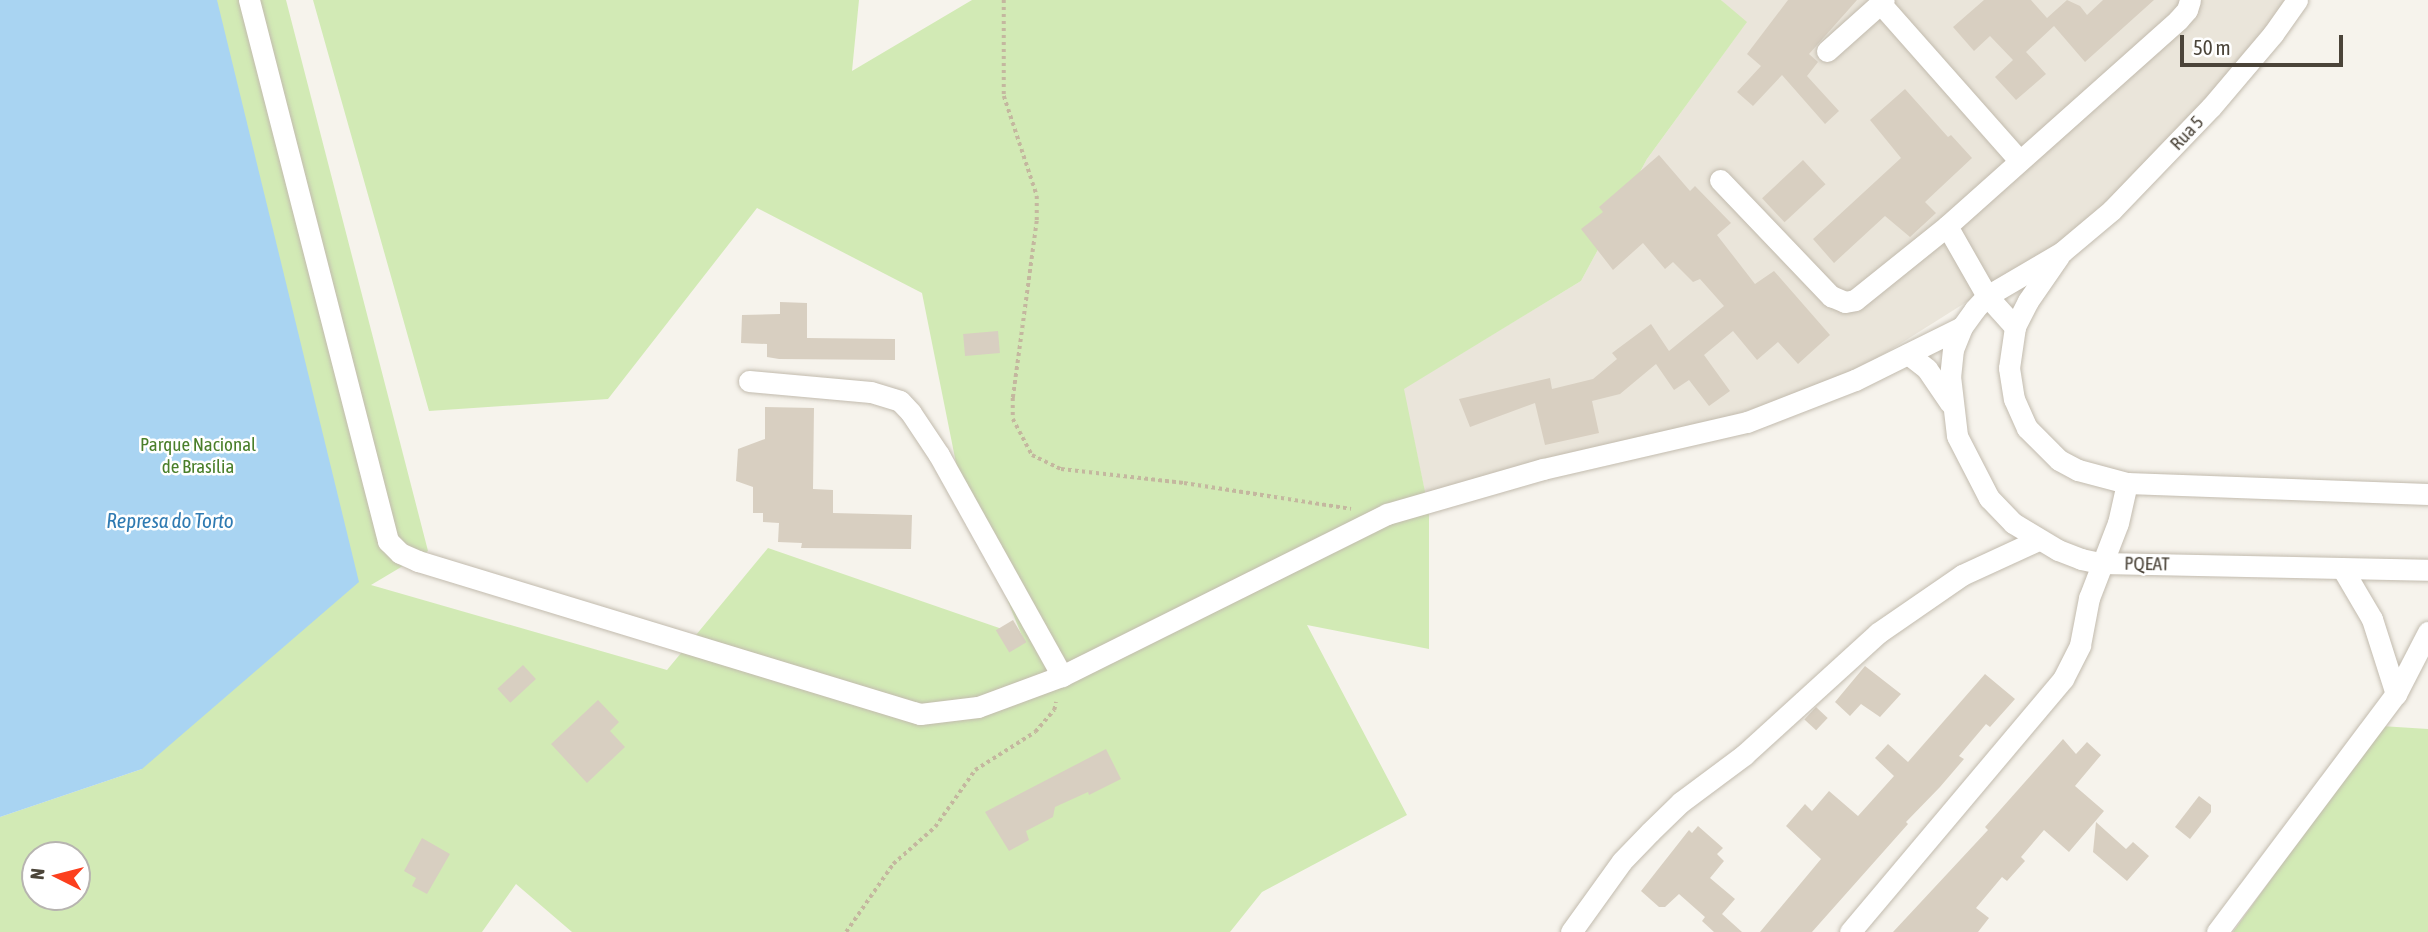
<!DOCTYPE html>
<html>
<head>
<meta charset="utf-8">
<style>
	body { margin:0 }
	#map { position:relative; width:2428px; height:932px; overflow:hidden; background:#f6f3ec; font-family:"Asap Condensed",sans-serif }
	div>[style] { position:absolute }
	.residential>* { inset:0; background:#eae5da }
	.green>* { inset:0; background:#d2eab5 }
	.water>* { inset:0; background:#a9d4f2 }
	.building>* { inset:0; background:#d8cfc1; transform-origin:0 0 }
	.path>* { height:3.5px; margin-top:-1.75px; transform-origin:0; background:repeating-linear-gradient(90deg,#c4b79f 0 3.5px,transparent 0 7px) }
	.roads { filter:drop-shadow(0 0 2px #c2bbae) drop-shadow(0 0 2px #c2bbae) }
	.minor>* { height:21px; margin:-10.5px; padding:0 10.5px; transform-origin:10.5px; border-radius:10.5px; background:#fff }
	span { translate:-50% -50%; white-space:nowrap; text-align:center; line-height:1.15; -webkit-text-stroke:5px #fff; paint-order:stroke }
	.street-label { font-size:19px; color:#4b4439 }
	.park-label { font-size:19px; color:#4a7f2a }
	.water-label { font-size:21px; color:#2e7ab2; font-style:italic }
	.north { position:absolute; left:21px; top:841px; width:70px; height:70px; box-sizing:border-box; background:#fff; border:2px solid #b7b4b0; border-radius:50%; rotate:276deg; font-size:19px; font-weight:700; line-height:28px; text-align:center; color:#4b4439 }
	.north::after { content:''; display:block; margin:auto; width:24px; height:32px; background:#fc3f1d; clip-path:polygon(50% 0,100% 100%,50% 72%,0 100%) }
	.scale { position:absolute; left:2180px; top:35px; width:163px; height:32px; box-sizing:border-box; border:4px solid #4b4439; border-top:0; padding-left:9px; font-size:21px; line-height:24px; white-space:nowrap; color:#4b4439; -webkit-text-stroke:5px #fff; paint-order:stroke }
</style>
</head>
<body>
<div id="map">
	<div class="residential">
		<div style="clip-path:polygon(1721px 0,2290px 0,2141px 192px,1841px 381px,1429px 511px,1403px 389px,1581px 281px,1647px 159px,1746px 23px)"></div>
	</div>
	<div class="green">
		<div style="clip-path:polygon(evenodd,0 0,286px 0,428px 551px,371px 585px,667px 670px,768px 548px,1022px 636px,960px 483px,922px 293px,757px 208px,608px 399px,429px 411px,313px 0,859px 0,852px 71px,972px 0,1721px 0,1747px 22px,1647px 159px,1581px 281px,1404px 389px,1429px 511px,1429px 649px,1307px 625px,1407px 815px,1262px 892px,1230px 932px,572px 932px,516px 884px,482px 932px,0 932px,0 817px,142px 769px,0 0,35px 855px,77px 855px,77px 897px,35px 897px,35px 855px)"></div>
		<div style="clip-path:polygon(2381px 726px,2428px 729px,2428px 932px,2233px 932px)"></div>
	</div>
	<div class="water">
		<div style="clip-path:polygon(0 0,217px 0,359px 582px,142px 769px,0 817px)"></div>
	</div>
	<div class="building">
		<div style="clip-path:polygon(1788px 0,1857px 0,1809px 54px,1818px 62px,1807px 76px,1839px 111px,1825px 124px,1782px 75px,1753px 106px,1737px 92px,1761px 66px,1747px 54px)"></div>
		<div style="clip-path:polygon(1984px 0,2031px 0,2047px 18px,2067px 0,2080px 6px,2087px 15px,2103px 0,2154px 0,2085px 62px,2054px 26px,2026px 52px,2046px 74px,2016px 100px,1995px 77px,2013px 60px,1990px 36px,1974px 51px,1953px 27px)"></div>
		<div style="clip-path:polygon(1905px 89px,1948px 137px,1951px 135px,1972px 158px,1925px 202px,1936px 213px,1910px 237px,1885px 216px,1834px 263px,1813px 239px,1901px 158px,1870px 120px)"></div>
		<div style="clip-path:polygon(1659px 155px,1690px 191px,1695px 186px,1731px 223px,1717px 235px,1755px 284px,1774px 271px,1830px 335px,1798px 364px,1778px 342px,1757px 360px,1733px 331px,1704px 355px,1730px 391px,1709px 406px,1689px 380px,1674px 390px,1656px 364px,1620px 394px,1592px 401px,1599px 433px,1545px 445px,1535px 403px,1470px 427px,1459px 399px,1550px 378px,1552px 389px,1593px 379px,1617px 359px,1612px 353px,1651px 324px,1669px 351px,1724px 306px,1700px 279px,1693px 282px,1673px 262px,1665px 269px,1643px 243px,1613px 270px,1581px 229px,1603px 212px,1599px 207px)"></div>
		<div style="left:1803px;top:160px;width:33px;height:56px;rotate:47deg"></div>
		<div style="clip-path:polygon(780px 302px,807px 303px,807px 338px,895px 339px,895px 360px,779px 359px,767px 357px,767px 344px,741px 343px,742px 315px,780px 314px)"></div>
		<div style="left:998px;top:331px;width:22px;height:35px;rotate:85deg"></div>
		<div style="clip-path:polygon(765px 407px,814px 408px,813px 489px,833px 490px,833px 513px,912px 515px,911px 549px,801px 548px,802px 543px,778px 542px,779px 523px,763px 522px,763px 513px,753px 513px,753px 487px,736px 481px,738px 449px,765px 439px)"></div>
		<div style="left:1013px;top:620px;width:26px;height:20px;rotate:59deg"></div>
		<div style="left:523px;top:665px;width:19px;height:35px;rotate:47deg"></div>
		<div style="clip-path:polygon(1865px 666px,1901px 694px,1880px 717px,1861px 704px,1850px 716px,1835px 702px)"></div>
		<div style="clip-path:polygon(1985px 674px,2015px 699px,1990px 727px,1986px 724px,1959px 756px,1964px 759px,1940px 787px,1906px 822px,1908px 824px,1812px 932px,1760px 932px,1821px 859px,1786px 826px,1805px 804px,1812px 811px,1829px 791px,1858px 816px,1894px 776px,1875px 758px,1888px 744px,1908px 762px)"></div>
		<div style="clip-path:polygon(598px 700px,619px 722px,610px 731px,625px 747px,587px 783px,551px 744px)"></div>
		<div style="left:1816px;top:707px;width:16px;height:17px;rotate:43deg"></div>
		<div style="clip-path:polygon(2063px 739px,2076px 754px,2087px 742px,2101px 755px,2075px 786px,2104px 811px,2069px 852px,2044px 830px,2021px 857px,2025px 861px,2007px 881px,2002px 877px,1976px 908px,1989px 918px,1978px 932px,1893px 932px,1988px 830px,1985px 827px)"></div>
		<div style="clip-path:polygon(1106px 749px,1121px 779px,1089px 795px,1088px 792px,1055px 807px,1053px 817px,1026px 831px,1029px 840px,1009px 851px,985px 812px)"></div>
		<div style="clip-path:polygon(2199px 796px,2211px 805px,2211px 812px,2190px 839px,2175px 827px)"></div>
		<div style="clip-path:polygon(2096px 822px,2126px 849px,2133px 842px,2149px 856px,2127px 881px,2093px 852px)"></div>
		<div style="clip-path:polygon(1698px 826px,1723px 848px,1717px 854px,1724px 861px,1710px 878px,1735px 899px,1722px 914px,1742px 932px,1714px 932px,1702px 921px,1705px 917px,1679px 894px,1665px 907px,1659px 907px,1641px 891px,1689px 830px,1692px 833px)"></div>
		<div style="clip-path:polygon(422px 838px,450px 854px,427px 894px,412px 886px,416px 878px,404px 871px)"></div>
	</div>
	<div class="path">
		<div style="left:1004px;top:0;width:96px;rotate:90deg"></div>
		<div style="left:1004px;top:96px;width:105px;rotate:71.7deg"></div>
		<div style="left:1037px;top:196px;width:25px;rotate:90deg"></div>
		<div style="left:1037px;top:221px;width:179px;rotate:97.7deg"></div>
		<div style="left:1013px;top:398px;width:21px;rotate:90deg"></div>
		<div style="left:1013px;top:419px;width:41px;rotate:62.2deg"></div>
		<div style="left:1032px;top:455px;width:32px;rotate:26deg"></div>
		<div style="left:1061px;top:469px;width:124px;rotate:6.5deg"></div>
		<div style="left:1184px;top:483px;width:169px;rotate:8.8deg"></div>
		<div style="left:846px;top:932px;width:83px;rotate:-55.3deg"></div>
		<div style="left:893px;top:864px;width:56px;rotate:-41.4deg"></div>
		<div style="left:935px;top:827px;width:70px;rotate:-54.9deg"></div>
		<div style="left:975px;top:770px;width:71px;rotate:-32.3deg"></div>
		<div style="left:1035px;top:732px;width:29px;rotate:-49deg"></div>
		<div style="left:1054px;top:710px;width:8px;rotate:-76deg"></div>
	</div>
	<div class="roads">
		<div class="minor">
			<div style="left:249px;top:0;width:559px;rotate:75.59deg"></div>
			<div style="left:388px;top:541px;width:17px;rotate:45deg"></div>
			<div style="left:400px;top:553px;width:20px;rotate:24deg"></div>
			<div style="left:418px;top:561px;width:525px;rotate:16.95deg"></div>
			<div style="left:920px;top:714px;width:58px;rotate:-6.9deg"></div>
			<div style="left:978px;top:707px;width:90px;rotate:-20.3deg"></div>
			<div style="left:1062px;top:676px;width:363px;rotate:-26.5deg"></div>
			<div style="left:1387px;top:514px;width:162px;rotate:-16.1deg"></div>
			<div style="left:1543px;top:469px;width:209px;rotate:-13deg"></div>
			<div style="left:1747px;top:422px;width:116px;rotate:-21.3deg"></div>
			<div style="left:1855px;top:380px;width:119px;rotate:-26.4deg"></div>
			<div style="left:2297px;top:0;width:42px;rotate:125.2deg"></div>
			<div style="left:2273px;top:34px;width:96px;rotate:130.3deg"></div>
			<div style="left:2211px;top:107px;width:143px;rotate:133.9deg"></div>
			<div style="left:2112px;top:210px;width:65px;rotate:140deg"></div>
			<div style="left:2062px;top:252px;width:87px;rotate:149.6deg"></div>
			<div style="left:1987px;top:296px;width:18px;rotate:133deg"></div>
			<div style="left:1975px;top:309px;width:22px;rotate:126deg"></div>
			<div style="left:1962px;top:327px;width:24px;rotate:112deg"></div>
			<div style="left:1953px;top:349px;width:27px;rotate:96deg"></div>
			<div style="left:1950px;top:376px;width:60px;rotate:83.3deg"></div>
			<div style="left:1957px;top:436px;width:70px;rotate:62.7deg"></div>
			<div style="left:1989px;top:498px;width:35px;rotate:46deg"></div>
			<div style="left:2013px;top:523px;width:52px;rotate:31deg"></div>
			<div style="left:2058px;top:550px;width:25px;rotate:21deg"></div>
			<div style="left:2081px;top:559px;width:19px;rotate:12deg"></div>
			<div style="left:2100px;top:563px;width:328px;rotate:1.2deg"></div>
			<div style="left:1880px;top:3px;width:210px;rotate:48.5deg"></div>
			<div style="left:1827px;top:51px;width:76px;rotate:-41.8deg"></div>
			<div style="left:1720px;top:180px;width:161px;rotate:46.3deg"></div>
			<div style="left:1831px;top:296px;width:15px;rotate:23deg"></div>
			<div style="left:1845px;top:302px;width:10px;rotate:-11deg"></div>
			<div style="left:1855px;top:300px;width:118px;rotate:-38.8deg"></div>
			<div style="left:1947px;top:226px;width:310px;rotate:-41.7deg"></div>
			<div style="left:2178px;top:20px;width:13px;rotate:-48deg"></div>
			<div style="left:2187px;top:10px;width:10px;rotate:-73deg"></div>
			<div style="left:1947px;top:226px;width:81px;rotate:60.3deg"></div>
			<div style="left:1987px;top:296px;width:42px;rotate:47.9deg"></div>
			<div style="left:2059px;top:256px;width:55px;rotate:124.6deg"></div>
			<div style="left:2028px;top:301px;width:29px;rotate:117deg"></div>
			<div style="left:2015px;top:327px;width:41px;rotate:98.3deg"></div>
			<div style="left:2009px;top:368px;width:31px;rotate:81deg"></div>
			<div style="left:2014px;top:399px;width:32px;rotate:66deg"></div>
			<div style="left:2027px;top:428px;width:45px;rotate:45deg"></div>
			<div style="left:2059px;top:460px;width:21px;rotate:28deg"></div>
			<div style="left:2078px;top:470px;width:51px;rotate:14.9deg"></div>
			<div style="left:2127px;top:483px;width:301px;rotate:2.1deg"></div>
			<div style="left:1908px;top:354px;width:24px;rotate:38deg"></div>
			<div style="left:1927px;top:369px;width:41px;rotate:55.9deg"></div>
			<div style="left:749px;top:381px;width:122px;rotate:5.2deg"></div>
			<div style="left:871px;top:392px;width:30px;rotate:17deg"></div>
			<div style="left:900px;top:401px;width:16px;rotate:47deg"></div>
			<div style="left:911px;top:413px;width:50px;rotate:56.3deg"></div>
			<div style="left:939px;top:455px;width:253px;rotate:60.9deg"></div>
			<div style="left:2342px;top:568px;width:59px;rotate:59.5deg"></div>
			<div style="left:2372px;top:619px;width:79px;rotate:72.3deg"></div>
			<div style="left:1571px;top:932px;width:87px;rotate:-54.3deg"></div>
			<div style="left:1622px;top:861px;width:40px;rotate:-46deg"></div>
			<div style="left:1650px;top:832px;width:43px;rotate:-44.1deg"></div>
			<div style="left:1681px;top:802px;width:79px;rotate:-36.7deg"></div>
			<div style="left:1744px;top:755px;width:181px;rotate:-42.3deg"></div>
			<div style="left:1878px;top:633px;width:102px;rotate:-34.6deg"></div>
			<div style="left:1962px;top:575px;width:84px;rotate:-24.7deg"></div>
			<div style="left:1850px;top:932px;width:331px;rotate:-49.9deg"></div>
			<div style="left:2063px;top:679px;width:38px;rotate:-63deg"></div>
			<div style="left:2080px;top:645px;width:48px;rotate:-79.2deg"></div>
			<div style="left:2089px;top:598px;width:80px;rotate:-68.9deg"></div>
			<div style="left:2118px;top:523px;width:41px;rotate:-77.3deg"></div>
			<div style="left:2217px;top:932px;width:298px;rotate:-53.1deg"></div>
			<div style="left:2396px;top:694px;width:70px;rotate:-62.7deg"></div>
		</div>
	</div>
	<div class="street-label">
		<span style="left:2187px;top:133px;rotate:-47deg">Rua 5</span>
		<span style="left:2147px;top:564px;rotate:1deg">PQEAT</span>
	</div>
	<div class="park-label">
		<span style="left:198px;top:456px">Parque Nacional<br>de Brasília</span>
	</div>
	<div class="water-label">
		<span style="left:170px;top:520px">Represa do Torto</span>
	</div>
	<div class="north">N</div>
	<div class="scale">50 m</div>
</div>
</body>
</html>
